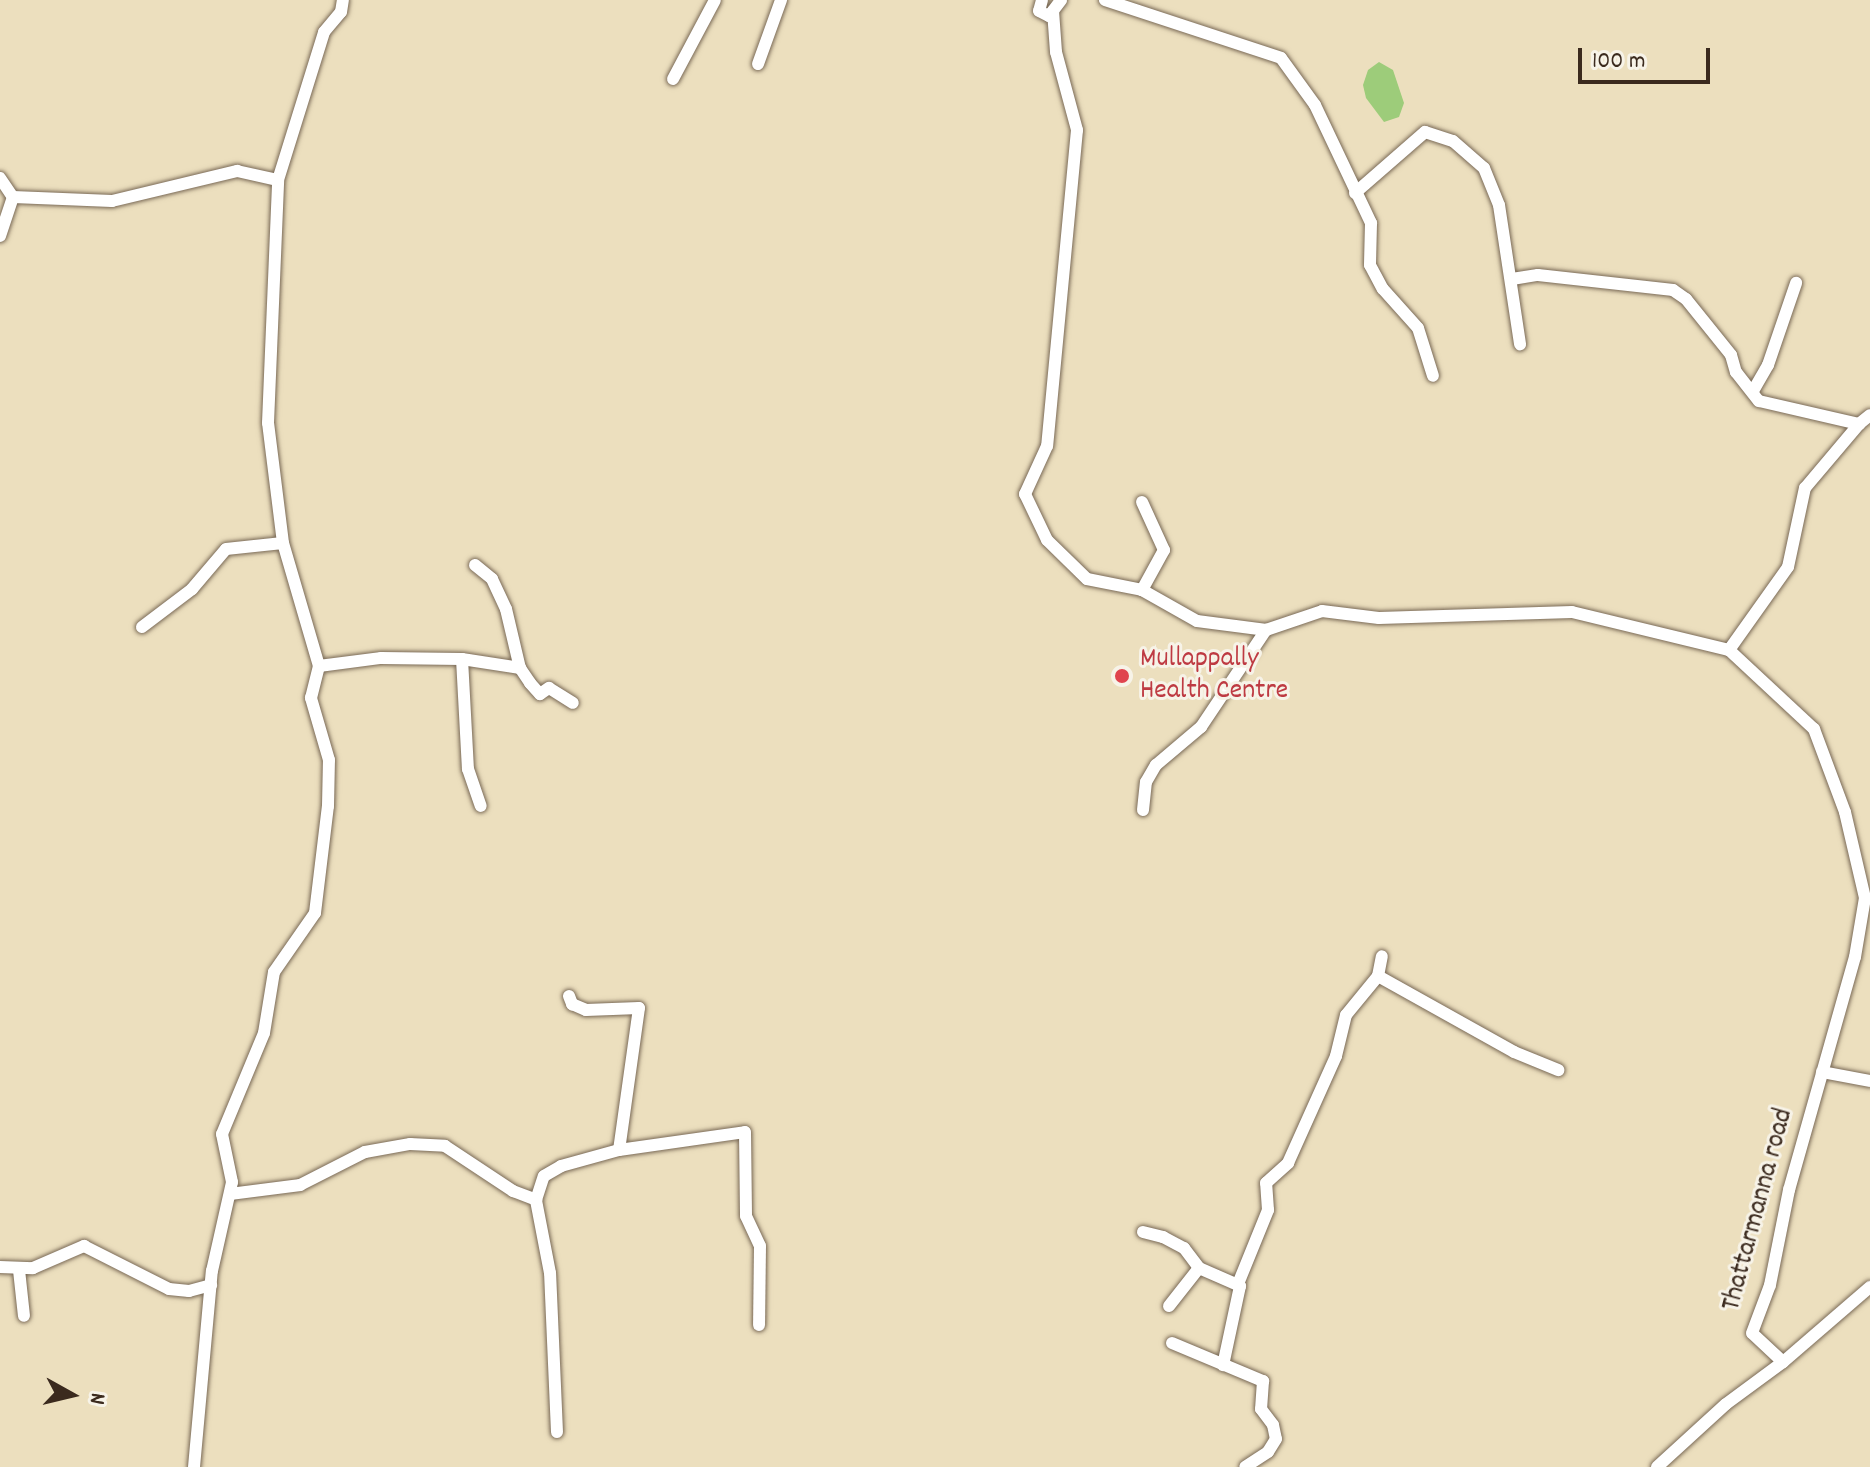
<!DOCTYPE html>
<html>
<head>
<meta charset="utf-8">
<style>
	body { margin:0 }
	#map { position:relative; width:1870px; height:1467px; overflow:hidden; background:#ecdfbe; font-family:Dekko,sans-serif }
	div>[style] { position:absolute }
	.green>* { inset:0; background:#9dcc7a }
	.roads { filter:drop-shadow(0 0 2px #796956) drop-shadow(0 0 2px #796956) }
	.minor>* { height:12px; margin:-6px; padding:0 6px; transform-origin:6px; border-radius:6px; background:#fff }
	.dots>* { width:22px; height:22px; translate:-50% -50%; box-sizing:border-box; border:4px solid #f7f3e8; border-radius:50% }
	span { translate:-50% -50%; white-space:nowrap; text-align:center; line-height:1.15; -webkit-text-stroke:6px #f7f3e8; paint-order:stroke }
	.health-label { font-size:28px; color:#be3a42 }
	.left { translate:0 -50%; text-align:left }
	.street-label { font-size:28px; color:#3b2a1e }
	.north { position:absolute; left:32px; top:1355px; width:80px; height:80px; -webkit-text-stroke:6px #f7f3e8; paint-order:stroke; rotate:98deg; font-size:22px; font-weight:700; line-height:32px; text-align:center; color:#3b2a1e }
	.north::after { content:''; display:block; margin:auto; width:28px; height:36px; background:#3b2a1e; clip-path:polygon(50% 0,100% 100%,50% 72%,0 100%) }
	.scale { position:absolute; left:1578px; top:48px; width:132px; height:36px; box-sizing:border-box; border:4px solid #3b2a1e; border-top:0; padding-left:10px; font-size:24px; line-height:28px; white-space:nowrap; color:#3b2a1e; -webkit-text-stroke:6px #f7f3e8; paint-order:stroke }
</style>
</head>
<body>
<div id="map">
	<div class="green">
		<div style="clip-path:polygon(1379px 62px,1393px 70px,1404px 103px,1399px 117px,1384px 122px,1366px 98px,1363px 85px,1368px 70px)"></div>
	</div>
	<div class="roads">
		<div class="minor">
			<div style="left:1042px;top:0;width:11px;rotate:105deg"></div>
			<div style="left:1039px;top:11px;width:11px;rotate:27deg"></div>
			<div style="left:1049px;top:16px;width:20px;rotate:-53deg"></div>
			<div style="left:1105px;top:0;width:185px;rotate:18.2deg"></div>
			<div style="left:1281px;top:58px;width:58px;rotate:54.1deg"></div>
			<div style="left:1315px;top:105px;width:131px;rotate:64.6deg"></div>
			<div style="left:1371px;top:223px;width:42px;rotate:91.4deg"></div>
			<div style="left:1370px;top:265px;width:27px;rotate:62deg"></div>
			<div style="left:1383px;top:289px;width:52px;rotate:48.1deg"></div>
			<div style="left:1418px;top:328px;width:50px;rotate:72.6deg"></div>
			<div style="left:1053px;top:11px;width:41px;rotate:85.8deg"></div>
			<div style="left:1056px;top:52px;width:81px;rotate:74.9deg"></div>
			<div style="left:1077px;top:130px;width:317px;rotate:95.4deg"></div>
			<div style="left:1047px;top:446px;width:53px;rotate:114.6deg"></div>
			<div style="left:1025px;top:494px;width:51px;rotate:64.4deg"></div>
			<div style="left:1047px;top:540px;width:56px;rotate:44.3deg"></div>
			<div style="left:1087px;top:579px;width:56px;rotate:11.3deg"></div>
			<div style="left:1142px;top:590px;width:63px;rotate:29.4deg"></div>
			<div style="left:1197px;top:621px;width:70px;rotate:7.4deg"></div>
			<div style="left:1266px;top:630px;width:59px;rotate:-18.7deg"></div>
			<div style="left:1322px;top:611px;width:57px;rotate:7deg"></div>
			<div style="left:1379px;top:618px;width:193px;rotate:-1.8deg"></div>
			<div style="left:1572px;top:612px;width:162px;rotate:13.6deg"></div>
			<div style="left:1729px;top:650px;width:102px;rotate:-54.6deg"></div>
			<div style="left:1788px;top:567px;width:81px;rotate:-77.9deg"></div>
			<div style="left:1805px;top:488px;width:84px;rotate:-49.8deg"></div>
			<div style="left:758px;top:64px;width:68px;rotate:-70.2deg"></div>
			<div style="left:673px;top:79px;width:89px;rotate:-62deg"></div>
			<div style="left:0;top:178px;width:23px;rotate:56deg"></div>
			<div style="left:1355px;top:193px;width:93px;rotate:-41.1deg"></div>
			<div style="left:1425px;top:132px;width:29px;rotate:18deg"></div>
			<div style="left:1453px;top:141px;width:41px;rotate:41.1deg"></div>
			<div style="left:1484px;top:168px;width:40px;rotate:68deg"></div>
			<div style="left:1499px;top:205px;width:141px;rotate:81.4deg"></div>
			<div style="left:0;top:236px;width:41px;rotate:-71.6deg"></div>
			<div style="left:13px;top:197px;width:99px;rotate:2.3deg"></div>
			<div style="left:112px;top:201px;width:129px;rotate:-13.5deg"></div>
			<div style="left:237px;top:171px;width:42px;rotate:12.4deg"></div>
			<div style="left:1512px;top:279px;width:26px;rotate:-9deg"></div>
			<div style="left:1538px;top:275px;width:136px;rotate:6.3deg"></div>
			<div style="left:1673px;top:290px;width:16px;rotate:35deg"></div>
			<div style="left:1686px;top:299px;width:72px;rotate:51.2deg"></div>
			<div style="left:1731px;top:355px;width:18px;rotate:74deg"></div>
			<div style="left:1736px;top:372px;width:37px;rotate:52deg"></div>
			<div style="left:1759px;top:401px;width:103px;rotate:13deg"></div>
			<div style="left:1859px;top:424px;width:14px;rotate:-39deg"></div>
			<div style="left:1753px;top:391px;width:30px;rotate:-60deg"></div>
			<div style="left:1768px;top:365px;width:87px;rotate:-71.1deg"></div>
			<div style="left:1142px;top:502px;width:53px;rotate:65.4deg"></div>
			<div style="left:1164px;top:550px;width:46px;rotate:118.8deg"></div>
			<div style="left:475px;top:565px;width:22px;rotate:39deg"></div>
			<div style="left:492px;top:579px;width:33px;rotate:65deg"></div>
			<div style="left:506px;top:609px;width:61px;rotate:76.7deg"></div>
			<div style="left:520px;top:668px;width:18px;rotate:56deg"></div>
			<div style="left:530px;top:683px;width:15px;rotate:48deg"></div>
			<div style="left:540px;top:694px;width:11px;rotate:-34deg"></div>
			<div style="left:549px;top:688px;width:28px;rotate:32deg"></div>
			<div style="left:142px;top:627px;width:63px;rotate:-37.2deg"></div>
			<div style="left:192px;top:589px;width:52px;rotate:-49.6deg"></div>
			<div style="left:226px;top:549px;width:57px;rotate:-6deg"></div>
			<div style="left:462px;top:659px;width:110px;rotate:86.9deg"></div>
			<div style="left:468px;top:769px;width:39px;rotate:71deg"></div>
			<div style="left:319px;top:666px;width:63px;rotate:-7.4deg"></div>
			<div style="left:381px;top:658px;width:81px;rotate:0.7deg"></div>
			<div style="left:462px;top:659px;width:59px;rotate:8.8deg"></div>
			<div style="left:1143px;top:810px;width:28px;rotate:-84deg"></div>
			<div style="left:1146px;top:782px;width:20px;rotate:-60deg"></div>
			<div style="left:1156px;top:765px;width:59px;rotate:-40.2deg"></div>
			<div style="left:1201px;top:727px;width:117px;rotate:-56.2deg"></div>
			<div style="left:1378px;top:976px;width:156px;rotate:29.2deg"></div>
			<div style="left:1514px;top:1052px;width:48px;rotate:22.2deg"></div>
			<div style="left:569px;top:996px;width:9px;rotate:69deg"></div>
			<div style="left:572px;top:1004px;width:15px;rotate:23deg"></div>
			<div style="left:586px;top:1010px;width:53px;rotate:-2.2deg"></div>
			<div style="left:639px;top:1008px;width:143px;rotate:98deg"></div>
			<div style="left:1822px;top:1072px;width:49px;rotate:10.6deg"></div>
			<div style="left:230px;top:1194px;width:71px;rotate:-7.3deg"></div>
			<div style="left:300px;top:1185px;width:73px;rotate:-26.9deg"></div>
			<div style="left:365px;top:1152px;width:46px;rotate:-10.1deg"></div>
			<div style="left:410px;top:1144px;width:35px;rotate:3deg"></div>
			<div style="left:445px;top:1146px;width:82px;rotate:33.5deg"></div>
			<div style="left:513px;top:1191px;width:25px;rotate:21deg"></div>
			<div style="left:1143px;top:1232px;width:21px;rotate:14deg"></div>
			<div style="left:1163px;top:1237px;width:24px;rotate:28deg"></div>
			<div style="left:1184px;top:1248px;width:25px;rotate:53deg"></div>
			<div style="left:1199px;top:1268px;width:45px;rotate:23.7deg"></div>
			<div style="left:1240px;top:1286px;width:81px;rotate:102.1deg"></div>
			<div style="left:0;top:1267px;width:33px;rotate:2deg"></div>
			<div style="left:33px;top:1268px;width:56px;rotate:-23.3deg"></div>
			<div style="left:84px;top:1246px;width:95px;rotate:26.8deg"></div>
			<div style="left:169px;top:1289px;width:20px;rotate:6deg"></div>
			<div style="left:189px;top:1291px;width:23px;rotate:-15deg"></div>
			<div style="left:19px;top:1270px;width:46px;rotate:83.8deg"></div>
			<div style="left:1238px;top:1284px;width:80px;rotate:-67.9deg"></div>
			<div style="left:1268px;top:1210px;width:27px;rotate:-94deg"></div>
			<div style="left:1266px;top:1183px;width:30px;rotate:-42deg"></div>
			<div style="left:1288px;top:1163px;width:117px;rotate:-65.8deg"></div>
			<div style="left:1336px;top:1056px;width:42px;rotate:-76.3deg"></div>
			<div style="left:1346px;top:1015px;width:50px;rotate:-50.6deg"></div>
			<div style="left:1378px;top:976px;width:20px;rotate:-79deg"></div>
			<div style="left:1169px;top:1306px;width:48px;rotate:-51.7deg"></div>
			<div style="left:1172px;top:1343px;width:99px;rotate:22.7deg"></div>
			<div style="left:1263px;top:1381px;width:28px;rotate:94deg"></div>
			<div style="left:1261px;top:1409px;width:20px;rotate:53deg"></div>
			<div style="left:1273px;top:1425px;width:14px;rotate:78deg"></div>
			<div style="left:1276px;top:1439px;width:15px;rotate:122deg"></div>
			<div style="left:1268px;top:1452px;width:27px;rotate:147deg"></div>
			<div style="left:1783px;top:1362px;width:115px;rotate:-40.8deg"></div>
			<div style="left:557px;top:1432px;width:159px;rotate:-92.5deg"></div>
			<div style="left:550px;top:1273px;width:74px;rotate:-100.9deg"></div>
			<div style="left:536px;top:1200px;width:25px;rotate:-72deg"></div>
			<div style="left:544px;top:1176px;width:20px;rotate:-30deg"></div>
			<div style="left:561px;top:1166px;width:60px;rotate:-15.4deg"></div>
			<div style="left:619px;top:1150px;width:127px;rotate:-8.1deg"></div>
			<div style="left:745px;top:1132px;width:84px;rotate:89.3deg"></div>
			<div style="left:746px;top:1216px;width:33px;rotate:65deg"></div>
			<div style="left:760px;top:1246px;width:79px;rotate:90.7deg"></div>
			<div style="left:194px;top:1467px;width:197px;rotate:-84.8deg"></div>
			<div style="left:212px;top:1271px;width:91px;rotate:-77.3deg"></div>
			<div style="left:232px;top:1182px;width:49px;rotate:-101.8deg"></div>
			<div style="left:222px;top:1134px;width:109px;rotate:-67.4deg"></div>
			<div style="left:264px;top:1033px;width:62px;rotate:-80.7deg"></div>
			<div style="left:274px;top:972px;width:72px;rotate:-55.2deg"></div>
			<div style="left:315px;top:913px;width:108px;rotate:-83.1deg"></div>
			<div style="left:328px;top:806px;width:46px;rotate:-88.8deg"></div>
			<div style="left:329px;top:760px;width:65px;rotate:-106.2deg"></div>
			<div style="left:311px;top:698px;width:33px;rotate:-76deg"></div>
			<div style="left:319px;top:666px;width:128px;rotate:-106.3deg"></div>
			<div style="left:283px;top:543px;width:121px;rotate:-97.1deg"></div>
			<div style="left:268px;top:423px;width:243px;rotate:-87.6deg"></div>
			<div style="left:278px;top:180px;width:155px;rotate:-72.7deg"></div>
			<div style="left:324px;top:32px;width:26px;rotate:-50deg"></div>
			<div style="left:341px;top:12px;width:12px;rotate:-81deg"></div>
			<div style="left:1657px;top:1467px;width:93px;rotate:-42.4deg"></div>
			<div style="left:1726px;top:1404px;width:71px;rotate:-36.4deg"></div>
			<div style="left:1783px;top:1362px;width:42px;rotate:-136.9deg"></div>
			<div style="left:1752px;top:1333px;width:51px;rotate:-69.4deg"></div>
			<div style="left:1770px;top:1285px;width:97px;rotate:-78.7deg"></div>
			<div style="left:1789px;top:1190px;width:242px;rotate:-74.2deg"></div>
			<div style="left:1855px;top:957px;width:60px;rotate:-80.4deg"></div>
			<div style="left:1865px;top:898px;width:88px;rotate:-103.1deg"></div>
			<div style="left:1845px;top:812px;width:89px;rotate:-110.5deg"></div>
			<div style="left:1814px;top:729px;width:116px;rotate:-137.1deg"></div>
		</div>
	</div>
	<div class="dots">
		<div style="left:1122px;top:676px;background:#e0444e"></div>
	</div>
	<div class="health-label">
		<span class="left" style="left:1140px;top:676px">Mullappally<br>Health Centre</span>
	</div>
	<div class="street-label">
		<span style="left:1759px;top:1210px;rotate:-75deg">Thattarmanna road</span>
	</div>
	<div class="north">N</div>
	<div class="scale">100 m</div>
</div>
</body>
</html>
